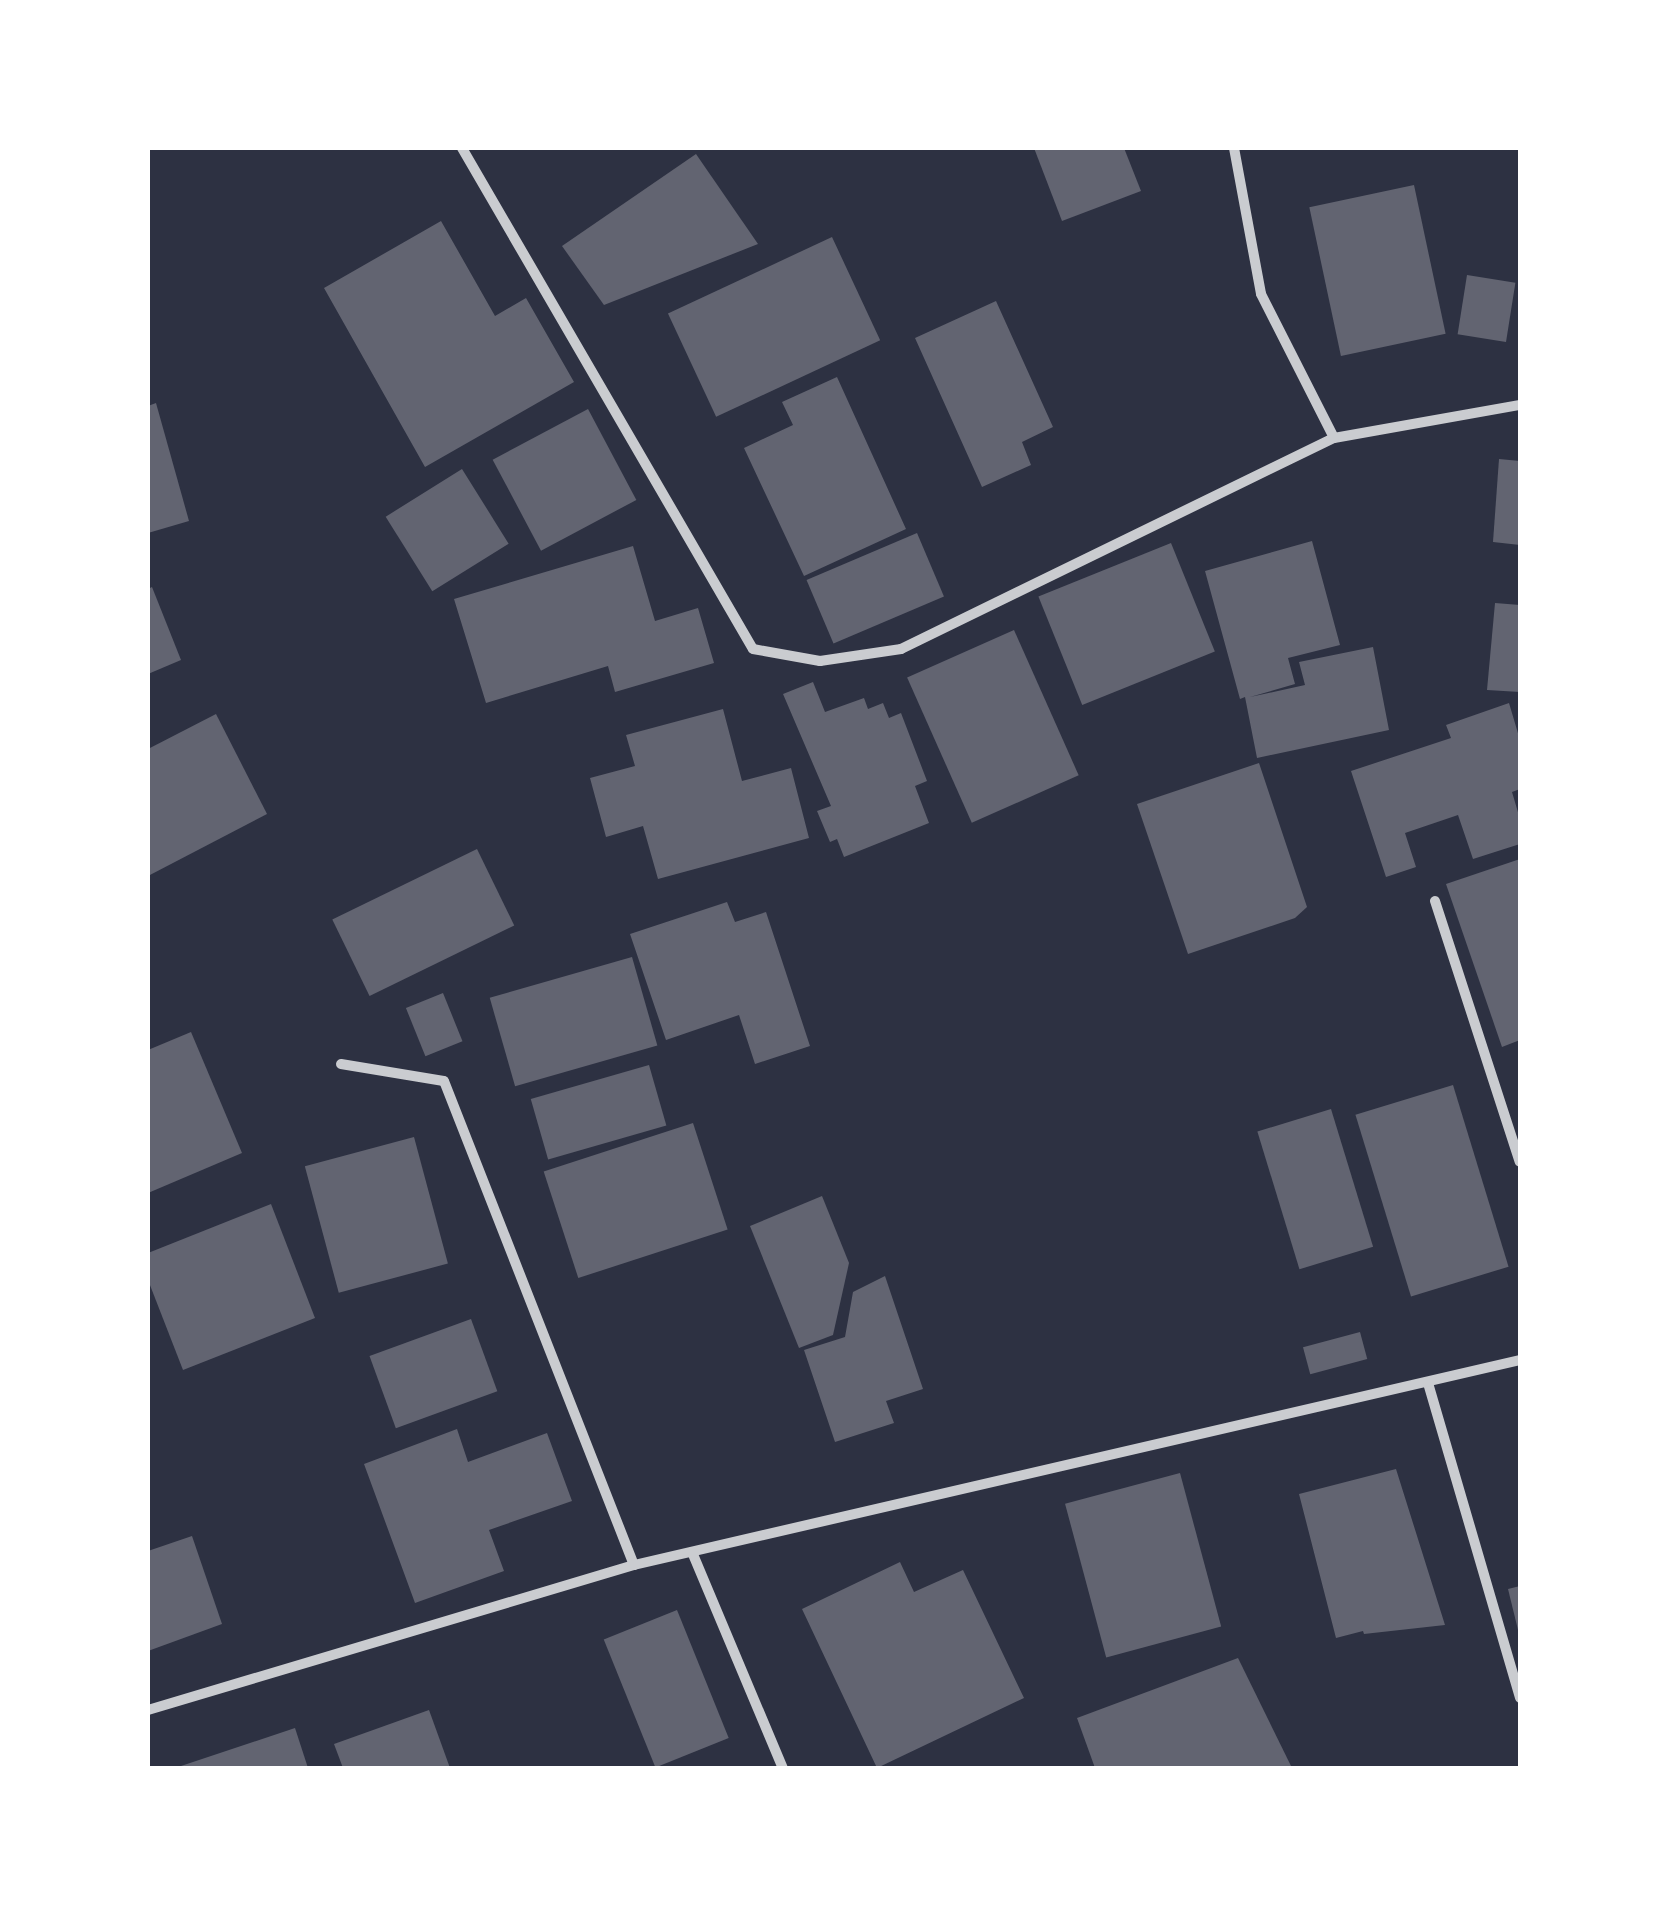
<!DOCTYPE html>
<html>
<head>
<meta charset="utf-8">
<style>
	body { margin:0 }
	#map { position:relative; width:1668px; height:1916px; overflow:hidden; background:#2d3142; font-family:"Playfair Display",serif }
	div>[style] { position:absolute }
	.building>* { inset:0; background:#626471; transform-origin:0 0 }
	.minor>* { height:10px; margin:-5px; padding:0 5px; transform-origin:5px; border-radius:5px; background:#caccd0 }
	span { translate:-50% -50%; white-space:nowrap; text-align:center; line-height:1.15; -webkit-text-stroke:10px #fff; paint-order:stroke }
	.frame { position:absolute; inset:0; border:150px solid #fff; pointer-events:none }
</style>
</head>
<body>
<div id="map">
	<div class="building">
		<div style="clip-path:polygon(1034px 148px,1124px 148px,1141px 191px,1062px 221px)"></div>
		<div style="clip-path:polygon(696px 154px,758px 244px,604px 305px,562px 246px)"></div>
		<div style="left:1414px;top:185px;width:152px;height:107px;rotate:78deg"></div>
		<div style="clip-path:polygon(441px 221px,495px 316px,526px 298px,574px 382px,425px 467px,324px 288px)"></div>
		<div style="left:832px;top:237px;width:114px;height:181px;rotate:65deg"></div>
		<div style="left:1467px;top:275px;width:49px;height:60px;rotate:9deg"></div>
		<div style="clip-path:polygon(996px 301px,1053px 427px,1022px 442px,1031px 465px,982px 487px,915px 338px)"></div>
		<div style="clip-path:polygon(837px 377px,906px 529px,804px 576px,744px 448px,793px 425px,782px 402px)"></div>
		<div style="clip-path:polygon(156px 403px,189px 521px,148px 533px,148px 406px)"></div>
		<div style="left:588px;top:409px;width:103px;height:108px;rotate:62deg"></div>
		<div style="clip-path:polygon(1499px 459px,1520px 461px,1520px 545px,1493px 542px)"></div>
		<div style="left:462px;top:469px;width:88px;height:90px;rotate:58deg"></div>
		<div style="left:917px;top:533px;width:69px;height:120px;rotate:67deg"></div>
		<div style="clip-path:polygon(1312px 541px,1340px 645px,1288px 658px,1295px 684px,1250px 697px,1305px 685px,1299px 662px,1373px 647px,1389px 730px,1257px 758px,1245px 697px,1240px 699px,1205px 571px)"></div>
		<div style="left:1171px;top:543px;width:117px;height:143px;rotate:68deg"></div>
		<div style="clip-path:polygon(633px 546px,655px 621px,698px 608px,714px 663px,615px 692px,608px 666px,486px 703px,454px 599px)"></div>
		<div style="clip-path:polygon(152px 587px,181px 660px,148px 674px,148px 589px)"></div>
		<div style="clip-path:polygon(1495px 603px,1520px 605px,1520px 692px,1487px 690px)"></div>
		<div style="left:1014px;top:630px;width:159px;height:117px;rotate:66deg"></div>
		<div style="clip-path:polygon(813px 682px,825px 712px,864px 698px,868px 709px,883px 703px,889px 718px,901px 713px,927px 781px,915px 786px,929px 823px,844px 857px,837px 839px,830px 842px,817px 811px,831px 806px,783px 694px)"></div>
		<div style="clip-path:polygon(1509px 703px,1520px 740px,1520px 789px,1512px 792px,1520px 819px,1520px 844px,1473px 859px,1458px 815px,1405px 833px,1416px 867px,1386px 877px,1351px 771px,1451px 738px,1446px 725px)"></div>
		<div style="clip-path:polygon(723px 709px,742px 781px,791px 768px,809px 838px,658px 879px,643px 826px,606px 837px,590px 778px,635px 766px,626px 735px)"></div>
		<div style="clip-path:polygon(216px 714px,267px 814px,148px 876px,148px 749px)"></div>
		<div style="clip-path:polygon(1259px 763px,1307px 907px,1295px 918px,1188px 954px,1137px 804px)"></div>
		<div style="left:477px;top:849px;width:85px;height:161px;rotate:64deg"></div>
		<div style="clip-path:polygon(1520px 859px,1520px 1040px,1502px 1047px,1446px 884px)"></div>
		<div style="clip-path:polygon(727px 902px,735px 922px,766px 912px,810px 1046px,755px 1064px,739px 1015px,666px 1040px,630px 934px)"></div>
		<div style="left:632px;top:957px;width:92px;height:148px;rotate:74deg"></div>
		<div style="left:443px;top:993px;width:52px;height:40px;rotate:68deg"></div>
		<div style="clip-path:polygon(191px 1032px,242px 1153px,148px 1193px,148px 1050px)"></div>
		<div style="left:649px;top:1065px;width:63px;height:123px;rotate:74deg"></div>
		<div style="left:1453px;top:1085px;width:190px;height:102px;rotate:73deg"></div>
		<div style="left:1331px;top:1109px;width:144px;height:77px;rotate:73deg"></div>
		<div style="left:693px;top:1123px;width:112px;height:157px;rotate:72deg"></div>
		<div style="left:414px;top:1137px;width:131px;height:113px;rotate:75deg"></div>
		<div style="clip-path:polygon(822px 1196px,849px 1263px,833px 1335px,799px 1348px,750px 1226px)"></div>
		<div style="clip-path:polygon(271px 1204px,315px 1318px,183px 1370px,148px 1280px,148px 1253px)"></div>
		<div style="clip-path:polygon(885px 1276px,923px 1389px,886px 1401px,894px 1423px,835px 1442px,804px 1350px,845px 1337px,853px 1292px)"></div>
		<div style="left:471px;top:1319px;width:77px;height:108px;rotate:70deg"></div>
		<div style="left:1360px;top:1332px;width:28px;height:59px;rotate:75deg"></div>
		<div style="clip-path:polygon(457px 1429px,468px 1462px,547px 1433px,572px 1501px,489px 1530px,504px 1571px,415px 1603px,364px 1464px)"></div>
		<div style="clip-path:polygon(1396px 1469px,1445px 1625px,1364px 1634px,1363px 1631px,1336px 1638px,1299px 1494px)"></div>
		<div style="left:1180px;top:1473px;width:159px;height:119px;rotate:75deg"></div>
		<div style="clip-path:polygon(192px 1536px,222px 1624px,148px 1651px,148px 1551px)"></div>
		<div style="clip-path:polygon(900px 1562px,914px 1592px,963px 1570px,1024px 1698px,877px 1768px,802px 1609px)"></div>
		<div style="clip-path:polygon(1520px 1586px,1520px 1634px,1519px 1634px,1508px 1589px)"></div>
		<div style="left:677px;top:1610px;width:138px;height:79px;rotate:68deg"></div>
		<div style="clip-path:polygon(1238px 1658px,1292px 1768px,1095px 1768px,1077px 1718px)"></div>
		<div style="clip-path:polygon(429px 1710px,450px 1768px,343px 1768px,334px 1744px)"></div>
		<div style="clip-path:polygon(295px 1728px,308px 1768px,175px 1768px)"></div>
	</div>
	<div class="minor">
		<div style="left:462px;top:148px;width:579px;rotate:59.85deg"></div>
		<div style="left:753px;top:649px;width:68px;rotate:10.2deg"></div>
		<div style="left:820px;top:661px;width:82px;rotate:-8.4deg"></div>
		<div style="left:901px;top:649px;width:482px;rotate:-26deg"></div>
		<div style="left:1334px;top:438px;width:189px;rotate:-10.1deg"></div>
		<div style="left:1234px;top:148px;width:148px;rotate:79.5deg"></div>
		<div style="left:1261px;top:294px;width:161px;rotate:63.1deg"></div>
		<div style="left:1435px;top:901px;width:274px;rotate:72deg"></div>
		<div style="left:341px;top:1064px;width:104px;rotate:9.4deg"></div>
		<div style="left:444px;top:1081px;width:520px;rotate:68.57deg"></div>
		<div style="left:1428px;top:1383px;width:328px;rotate:73.7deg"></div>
		<div style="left:692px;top:1552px;width:234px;rotate:67.2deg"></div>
		<div style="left:148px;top:1710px;width:507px;rotate:-16.61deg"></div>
		<div style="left:634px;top:1565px;width:909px;rotate:-13.03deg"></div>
	</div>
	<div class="frame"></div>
</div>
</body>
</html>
